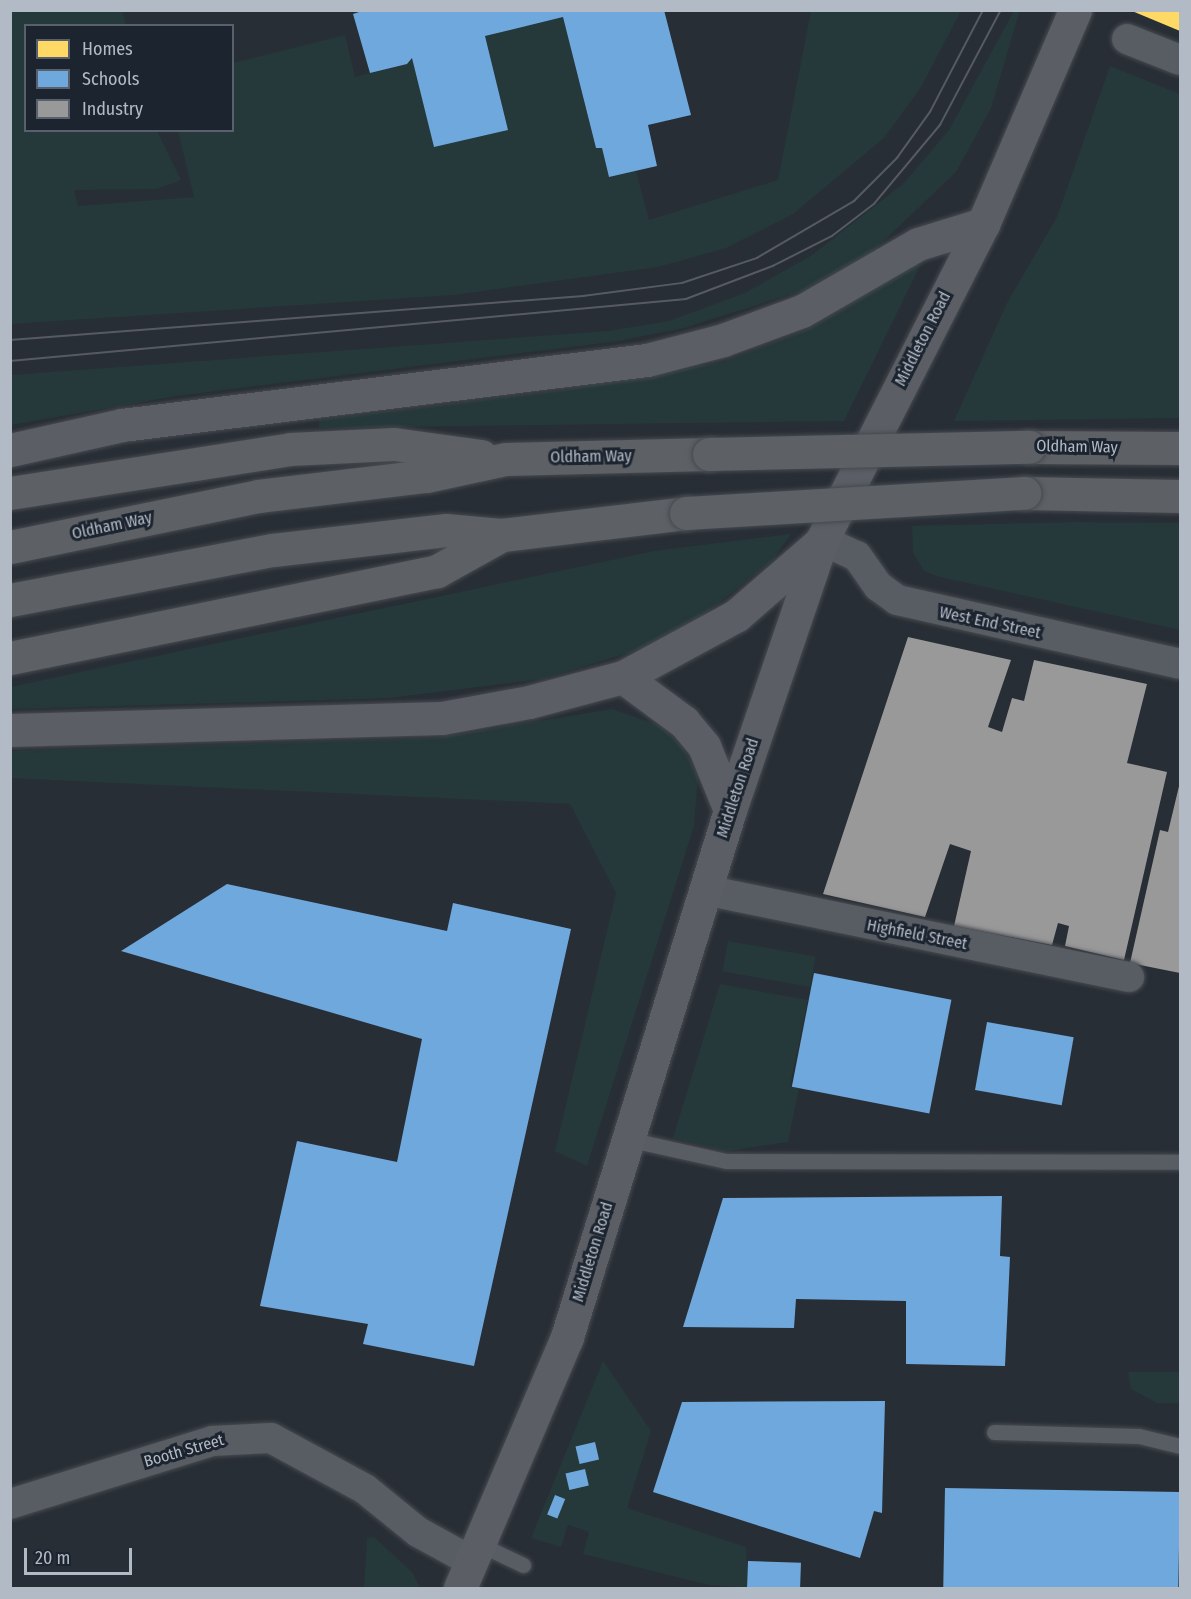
<!DOCTYPE html>
<html>
<head>
<meta charset="utf-8">
<style>
	body { margin:0 }
	#map { position:relative; width:1191px; height:1599px; overflow:hidden; background:#282e35; font-family:"Fira Sans Condensed",sans-serif }
	div>[style] { position:absolute }
	.green>* { inset:0; background:#25383a; transform-origin:0 0 }
	.homes>* { inset:0; background:#ffd966 }
	.schools>* { inset:0; background:#6fa8dc; transform-origin:0 0 }
	.industry>* { inset:0; background:#999 }
	.roads { filter:drop-shadow(0 0 2px #474a50) drop-shadow(0 0 2px #474a50) }
	.lane>* { height:15px; margin:-7.5px; padding:0 7.5px; transform-origin:7.5px; border-radius:7.5px; background:#585c63 }
	.street>* { height:30px; margin:-15px; padding:0 15px; transform-origin:15px; border-radius:15px; background:#585c63 }
	.primary>* { height:33px; margin:-16.5px; padding:0 16.5px; transform-origin:16.5px; border-radius:16.5px; background:#5b5f65 }
	.highway>* { height:33px; margin:-16.5px; padding:0 16.5px; transform-origin:16.5px; border-radius:16.5px; background:#5d6064 }
	.tram>* { height:1.5px; margin:-0.75px; padding:0 0.75px; transform-origin:0.75px; border-radius:0.75px; background:#575b61 }
	.bridges { filter:drop-shadow(0 0 2px #454a51) drop-shadow(0 0 2px #454a51) }
	.highway-bridge>* { height:33px; margin:-16.5px; padding:0 16.5px; transform-origin:16.5px; border-radius:16.5px; background:#5d6064 }
	span { translate:-50% -50%; white-space:nowrap; text-align:center; line-height:1.15; -webkit-text-stroke:6px #1c242f; paint-order:stroke }
	.street-label { font-size:16px; color:#b2bac6 }
	.frame { position:absolute; inset:0; border:12px solid #b2bac6; pointer-events:none }
	.legend { position:absolute; left:24px; top:24px; width:210px; height:108px; box-sizing:border-box; background:#1c242f; border:2px solid #58606b; margin:0; padding:8px 10px; list-style:none; font-size:18px; color:#b2bac6 }
	.legend li { display:flex; align-items:center; gap:12px; height:30px }
	.legend b { width:30px; border:2px solid #58606b }
	.scale { position:absolute; left:24px; top:1548px; width:108px; height:27px; box-sizing:border-box; border:3px solid #b2bac6; border-top:0; padding-left:8px; font-size:18px; line-height:21px; white-space:nowrap; color:#b2bac6; -webkit-text-stroke:4px #1c242f; paint-order:stroke }
</style>
</head>
<body>
<div id="map">
	<div class="green">
		<div style="clip-path:polygon(10px 11px,122px 11px,126px 25px,26px 26px,26px 130px,157px 131px,181px 180px,157px 189px,74px 190px,78px 206px,194px 197px,178px 131px,232px 130px,233px 63px,345px 35px,355px 77px,407px 64px,412px 58px,508px 130px,485px 36px,563px 17px,596px 148px,602px 148px,609px 177px,636px 171px,649px 220px,778px 180px,811px 11px,961px 11px,921px 87px,884px 138px,793px 214px,726px 248px,658px 267px,454px 295px,11px 324px)"></div>
		<div style="clip-path:polygon(1014px 11px,1019px 13px,991px 108px,956px 172px,871px 253px,804px 290px,684px 328px,619px 341px,176px 396px,11px 425px,11px 375px,608px 331px,669px 321px,745px 293px,812px 255px,904px 183px,949px 130px)"></div>
		<div style="clip-path:polygon(1110px 66px,1180px 94px,1180px 418px,954px 421px,1007px 303px,1057px 217px)"></div>
		<div style="clip-path:polygon(917px 262px,921px 264px,844px 421px,319px 428px,319px 420px,568px 389px,723px 362px,810px 328px)"></div>
		<div style="clip-path:polygon(1073px 522px,1180px 523px,1180px 630px,940px 577px,924px 571px,913px 553px,912px 526px)"></div>
		<div style="clip-path:polygon(791px 534px,772px 561px,701px 617px,641px 649px,542px 679px,390px 698px,11px 709px,10px 687px,654px 551px)"></div>
		<div style="clip-path:polygon(612px 709px,661px 726px,682px 746px,698px 775px,694px 826px,587px 1166px,555px 1151px,616px 893px,570px 804px,11px 778px,10px 751px,435px 738px)"></div>
		<div style="left:728px;top:941px;width:89px;height:31px;rotate:10deg"></div>
		<div style="clip-path:polygon(720px 984px,808px 1000px,790px 1086px,799px 1088px,788px 1142px,727px 1151px,673px 1138px)"></div>
		<div style="clip-path:polygon(603px 1361px,651px 1431px,627px 1508px,746px 1547px,748px 1588px,709px 1585px,583px 1554px,589px 1532px,568px 1525px,561px 1547px,531px 1538px)"></div>
		<div style="clip-path:polygon(1128px 1372px,1180px 1372px,1180px 1403px,1157px 1403px,1131px 1389px)"></div>
		<div style="clip-path:polygon(374px 1537px,412px 1572px,420px 1588px,364px 1588px,367px 1538px)"></div>
	</div>
	<div class="homes">
		<div style="clip-path:polygon(1132px 10px,1180px 10px,1180px 31px,1132px 11px)"></div>
	</div>
	<div class="schools">
		<div style="clip-path:polygon(365px 10px,664px 10px,691px 115px,648px 125px,657px 166px,609px 177px,602px 148px,596px 148px,563px 17px,485px 36px,508px 130px,434px 147px,412px 58px,407px 64px,370px 73px,353px 14px)"></div>
		<div style="clip-path:polygon(227px 884px,447px 931px,453px 903px,571px 929px,474px 1366px,363px 1344px,368px 1324px,260px 1306px,297px 1141px,397px 1162px,422px 1039px,121px 951px)"></div>
		<div style="left:814px;top:973px;width:140px;height:116px;rotate:11deg"></div>
		<div style="left:987px;top:1022px;width:88px;height:69px;rotate:10deg"></div>
		<div style="clip-path:polygon(1002px 1196px,1000px 1256px,1010px 1257px,1005px 1366px,906px 1364px,906px 1301px,796px 1299px,794px 1328px,683px 1327px,723px 1198px)"></div>
		<div style="clip-path:polygon(885px 1401px,882px 1513px,874px 1511px,860px 1558px,653px 1492px,682px 1402px)"></div>
		<div style="left:595px;top:1442px;width:18px;height:20px;rotate:77deg"></div>
		<div style="left:585px;top:1469px;width:17px;height:20px;rotate:77deg"></div>
		<div style="left:945px;top:1488px;width:235px;height:100px;rotate:1deg"></div>
		<div style="left:555px;top:1495px;width:11px;height:21px;rotate:22deg"></div>
		<div style="left:748px;top:1561px;width:53px;height:27px;rotate:2deg"></div>
	</div>
	<div class="industry">
		<div style="clip-path:polygon(908px 637px,1011px 660px,988px 727px,1002px 732px,1012px 698px,1024px 701px,1034px 660px,1147px 684px,1127px 763px,1167px 772px,1124px 960px,1065px 946px,1069px 926px,1058px 923px,1052px 945px,954px 926px,971px 851px,950px 844px,925px 917px,823px 894px)"></div>
		<div style="clip-path:polygon(1180px 782px,1180px 973px,1130px 963px,1160px 830px,1168px 832px)"></div>
	</div>
	<div class="roads">
		<div class="lane">
			<div style="left:627px;top:1139px;width:101px;rotate:12.5deg"></div>
			<div style="left:726px;top:1161px;width:454px;rotate:0.1deg"></div>
			<div style="left:994px;top:1432px;width:145px;rotate:1.6deg"></div>
			<div style="left:1139px;top:1436px;width:42px;rotate:13.7deg"></div>
			<div style="left:479px;top:1544px;width:49px;rotate:25.5deg"></div>
		</div>
		<div class="street">
			<div style="left:1127px;top:39px;width:57px;rotate:21.6deg"></div>
			<div style="left:822px;top:540px;width:38px;rotate:25deg"></div>
			<div style="left:857px;top:556px;width:37px;rotate:55deg"></div>
			<div style="left:878px;top:586px;width:24px;rotate:36deg"></div>
			<div style="left:897px;top:600px;width:290px;rotate:12.7deg"></div>
			<div style="left:705px;top:890px;width:433px;rotate:11.6deg"></div>
			<div style="left:10px;top:1504px;width:212px;rotate:-17.3deg"></div>
			<div style="left:212px;top:1441px;width:59px;rotate:-2.9deg"></div>
			<div style="left:271px;top:1438px;width:107px;rotate:28.5deg"></div>
			<div style="left:365px;top:1489px;width:68px;rotate:39.1deg"></div>
			<div style="left:418px;top:1532px;width:60px;rotate:28.7deg"></div>
		</div>
		<div class="primary">
			<div style="left:10px;top:450px;width:115px;rotate:-12.6deg"></div>
			<div style="left:122px;top:425px;width:529px;rotate:-7.06deg"></div>
			<div style="left:647px;top:360px;width:79px;rotate:-14.7deg"></div>
			<div style="left:723px;top:340px;width:84px;rotate:-20.2deg"></div>
			<div style="left:802px;top:311px;width:134px;rotate:-30deg"></div>
			<div style="left:918px;top:244px;width:68px;rotate:-17.1deg"></div>
			<div style="left:623px;top:677px;width:76px;rotate:36.4deg"></div>
			<div style="left:684px;top:722px;width:31px;rotate:50deg"></div>
			<div style="left:704px;top:746px;width:69px;rotate:67.9deg"></div>
			<div style="left:10px;top:730px;width:432px;rotate:-1.6deg"></div>
			<div style="left:442px;top:718px;width:88px;rotate:-10.4deg"></div>
			<div style="left:529px;top:702px;width:97px;rotate:-14.9deg"></div>
			<div style="left:623px;top:677px;width:130px;rotate:-28.5deg"></div>
			<div style="left:737px;top:615px;width:111px;rotate:-41deg"></div>
			<div style="left:460px;top:1588px;width:273px;rotate:-66.9deg"></div>
			<div style="left:567px;top:1337px;width:552px;rotate:-72.81deg"></div>
			<div style="left:730px;top:810px;width:285px;rotate:-71.2deg"></div>
			<div style="left:822px;top:540px;width:355px;rotate:-63deg"></div>
			<div style="left:983px;top:224px;width:233px;rotate:-66.7deg"></div>
		</div>
		<div class="highway">
			<div style="left:1029px;top:447px;width:151px;rotate:0.4deg"></div>
			<div style="left:10px;top:493px;width:283px;rotate:-8.9deg"></div>
			<div style="left:290px;top:449px;width:104px;rotate:-2.8deg"></div>
			<div style="left:394px;top:444px;width:88px;rotate:7.9deg"></div>
			<div style="left:1024px;top:493px;width:156px;rotate:1.1deg"></div>
			<div style="left:10px;top:547px;width:253px;rotate:-11.6deg"></div>
			<div style="left:258px;top:496px;width:169px;rotate:-6.8deg"></div>
			<div style="left:426px;top:476px;width:82px;rotate:-12deg"></div>
			<div style="left:506px;top:459px;width:203px;rotate:-1.4deg"></div>
			<div style="left:10px;top:600px;width:268px;rotate:-10.8deg"></div>
			<div style="left:273px;top:550px;width:174px;rotate:-6.6deg"></div>
			<div style="left:446px;top:530px;width:56px;rotate:5.1deg"></div>
			<div style="left:502px;top:535px;width:185px;rotate:-6.8deg"></div>
			<div style="left:10px;top:658px;width:436px;rotate:-11.5deg"></div>
			<div style="left:437px;top:571px;width:74px;rotate:-29deg"></div>
		</div>
	</div>
	<div class="tram">
		<div style="left:10px;top:340px;width:575px;rotate:-4.39deg"></div>
		<div style="left:583px;top:296px;width:100px;rotate:-7.5deg"></div>
		<div style="left:682px;top:283px;width:79px;rotate:-18.4deg"></div>
		<div style="left:757px;top:258px;width:113px;rotate:-30.4deg"></div>
		<div style="left:854px;top:201px;width:61px;rotate:-45deg"></div>
		<div style="left:897px;top:158px;width:57px;rotate:-54.3deg"></div>
		<div style="left:930px;top:112px;width:115px;rotate:-62.5deg"></div>
		<div style="left:10px;top:361px;width:679px;rotate:-5.24deg"></div>
		<div style="left:686px;top:299px;width:93px;rotate:-20.8deg"></div>
		<div style="left:773px;top:266px;width:66px;rotate:-27deg"></div>
		<div style="left:832px;top:236px;width:53px;rotate:-37.3deg"></div>
		<div style="left:874px;top:204px;width:103px;rotate:-50.1deg"></div>
		<div style="left:940px;top:125px;width:130px;rotate:-62.1deg"></div>
	</div>
	<div class="bridges">
		<div class="highway-bridge">
			<div style="left:709px;top:454px;width:320px;rotate:-1.3deg"></div>
			<div style="left:686px;top:513px;width:339px;rotate:-3.4deg"></div>
		</div>
	</div>
	<div class="street-label">
		<span style="left:923px;top:339px;rotate:-63deg">Middleton Road</span>
		<span style="left:1077px;top:447px;rotate:1deg">Oldham Way</span>
		<span style="left:591px;top:457px;rotate:-1deg">Oldham Way</span>
		<span style="left:112px;top:526px;rotate:-12deg">Oldham Way</span>
		<span style="left:990px;top:623px;rotate:12deg">West End Street</span>
		<span style="left:738px;top:788px;rotate:-72deg">Middleton Road</span>
		<span style="left:917px;top:935px;rotate:11deg">Highfield Street</span>
		<span style="left:593px;top:1252px;rotate:-73deg">Middleton Road</span>
		<span style="left:184px;top:1451px;rotate:-16deg">Booth Street</span>
	</div>
	<div class="frame"></div>
	<ul class="legend">
	<li><b style="height:16px;background:#ffd966"></b>Homes</li>
	<li><b style="height:16px;background:#6fa8dc"></b>Schools</li>
	<li><b style="height:16px;background:#999"></b>Industry</li>
	</ul>
	<div class="scale">20 m</div>
</div>
</body>
</html>
